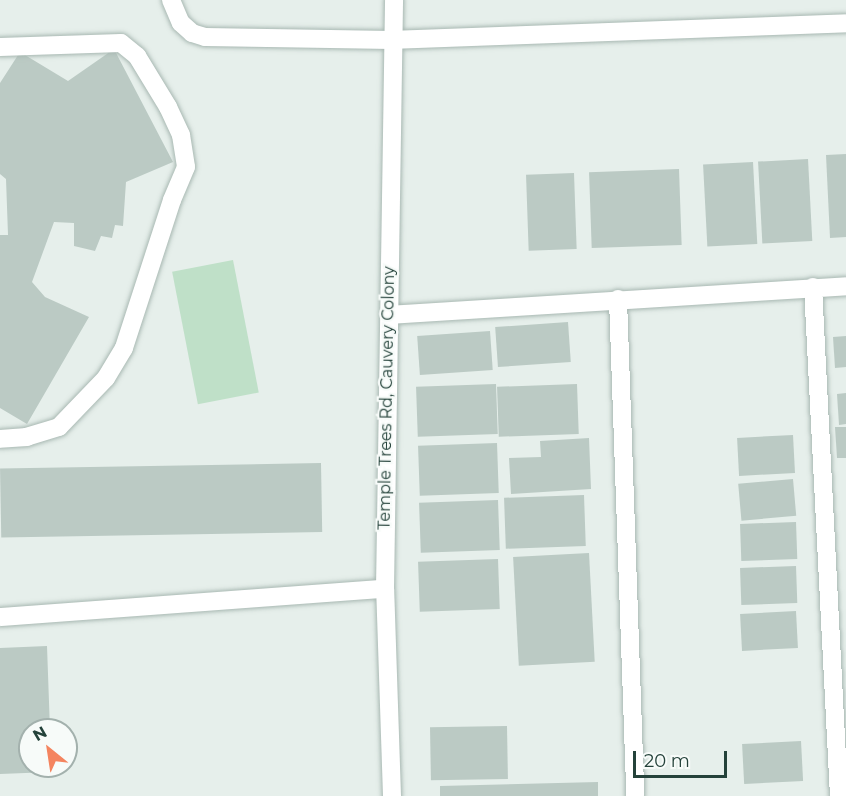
<!DOCTYPE html>
<html>
<head>
<meta charset="utf-8">
<style>
	body { margin:0 }
	#map { position:relative; width:846px; height:796px; overflow:hidden; background:#e6efeb; font-family:Montserrat,sans-serif }
	div>[style] { position:absolute }
	.green>* { inset:0; background:#bfe0c8; transform-origin:0 0 }
	.building>* { inset:0; background:#bbcac4; transform-origin:0 0 }
	.roads { filter:drop-shadow(0 0 2px #a8b8b2) drop-shadow(0 0 2px #a8b8b2) }
	.minor>* { height:18px; margin:-9px; padding:0 9px; transform-origin:9px; border-radius:9px; background:#fff }
	span { translate:-50% -50%; white-space:nowrap; text-align:center; line-height:1.15; -webkit-text-stroke:4.5px #f7fbf9; paint-order:stroke }
	.street-label { font-size:16px; color:#24423a }
	.north { position:absolute; left:18px; top:718px; width:60px; height:60px; box-sizing:border-box; background:#f7fbf9; border:2px solid #a3b1ad; border-radius:50%; rotate:330deg; font-size:16px; font-weight:700; line-height:24px; text-align:center; color:#24423a }
	.north::after { content:''; display:block; margin:auto; width:21px; height:27px; background:#f4845f; clip-path:polygon(50% 0,100% 100%,50% 72%,0 100%) }
	.scale { position:absolute; left:633px; top:751px; width:94px; height:27px; box-sizing:border-box; border:3px solid #24423a; border-top:0; padding-left:8px; font-size:18px; line-height:21px; white-space:nowrap; color:#24423a; -webkit-text-stroke:4px #f7fbf9; paint-order:stroke }
</style>
</head>
<body>
<div id="map">
	<div class="green">
		<div style="left:233px;top:260px;width:135px;height:62px;rotate:79deg"></div>
	</div>
	<div class="building">
		<div style="clip-path:polygon(114px 49px,173px 162px,126px 182px,123px 226px,115px 225px,112px 238px,101px 236px,95px 251px,74px 246px,74px 223px,54px 222px,32px 282px,45px 297px,89px 317px,27px 424px,0 408px,0 235px,8px 235px,6px 179px,0 174px,0 83px,20px 52px,68px 81px)"></div>
		<div style="clip-path:polygon(846px 154px,846px 237px,830px 238px,826px 155px)"></div>
		<div style="left:808px;top:159px;width:82px;height:50px;rotate:87deg"></div>
		<div style="left:753px;top:162px;width:82px;height:50px;rotate:87deg"></div>
		<div style="left:679px;top:169px;width:76px;height:90px;rotate:88deg"></div>
		<div style="left:574px;top:173px;width:76px;height:48px;rotate:88deg"></div>
		<div style="left:568px;top:322px;width:40px;height:73px;rotate:86deg"></div>
		<div style="left:490px;top:331px;width:39px;height:73px;rotate:86deg"></div>
		<div style="clip-path:polygon(846px 336px,846px 367px,835px 368px,833px 337px)"></div>
		<div style="left:496px;top:384px;width:50px;height:80px;rotate:88deg"></div>
		<div style="left:577px;top:384px;width:50px;height:80px;rotate:88deg"></div>
		<div style="clip-path:polygon(846px 393px,846px 424px,839px 425px,837px 394px)"></div>
		<div style="clip-path:polygon(835px 427px,846px 427px,846px 458px,837px 458px)"></div>
		<div style="left:793px;top:435px;width:38px;height:56px;rotate:87deg"></div>
		<div style="clip-path:polygon(589px 438px,591px 489px,511px 494px,509px 458px,541px 457px,540px 441px)"></div>
		<div style="left:497px;top:443px;width:50px;height:79px;rotate:88deg"></div>
		<div style="left:321px;top:463px;width:69px;height:321px;rotate:89deg"></div>
		<div style="left:793px;top:479px;width:37px;height:55px;rotate:85deg"></div>
		<div style="left:584px;top:495px;width:51px;height:80px;rotate:88deg"></div>
		<div style="left:498px;top:500px;width:50px;height:79px;rotate:88deg"></div>
		<div style="left:796px;top:522px;width:37px;height:56px;rotate:88deg"></div>
		<div style="left:589px;top:553px;width:109px;height:76px;rotate:87deg"></div>
		<div style="left:498px;top:559px;width:50px;height:80px;rotate:88deg"></div>
		<div style="left:796px;top:566px;width:37px;height:56px;rotate:88deg"></div>
		<div style="left:796px;top:611px;width:37px;height:56px;rotate:87deg"></div>
		<div style="clip-path:polygon(47px 646px,50px 730px,30px 730px,30px 766px,51px 766px,51px 772px,0 774px,0 648px)"></div>
		<div style="left:507px;top:726px;width:53px;height:77px;rotate:89deg"></div>
		<div style="left:801px;top:741px;width:40px;height:59px;rotate:87deg"></div>
		<div style="clip-path:polygon(598px 782px,598px 796px,440px 796px,440px 786px)"></div>
	</div>
	<div class="roads">
		<div class="minor">
			<div style="left:171px;top:0;width:25px;rotate:67deg"></div>
			<div style="left:181px;top:23px;width:15px;rotate:42deg"></div>
			<div style="left:192px;top:33px;width:14px;rotate:17deg"></div>
			<div style="left:205px;top:37px;width:187px;rotate:0.9deg"></div>
			<div style="left:392px;top:40px;width:454px;rotate:-2.1deg"></div>
			<div style="left:0;top:47px;width:121px;rotate:-1.9deg"></div>
			<div style="left:121px;top:43px;width:21px;rotate:39deg"></div>
			<div style="left:137px;top:56px;width:60px;rotate:58.7deg"></div>
			<div style="left:168px;top:107px;width:31px;rotate:65deg"></div>
			<div style="left:181px;top:135px;width:32px;rotate:81deg"></div>
			<div style="left:186px;top:167px;width:36px;rotate:113deg"></div>
			<div style="left:172px;top:200px;width:156px;rotate:108deg"></div>
			<div style="left:124px;top:348px;width:35px;rotate:121deg"></div>
			<div style="left:106px;top:378px;width:68px;rotate:133.8deg"></div>
			<div style="left:59px;top:427px;width:34px;rotate:163deg"></div>
			<div style="left:27px;top:437px;width:27px;rotate:176deg"></div>
			<div style="left:813px;top:287px;width:510px;rotate:87.08deg"></div>
			<div style="left:618px;top:299px;width:497px;rotate:88deg"></div>
			<div style="left:389px;top:315px;width:458px;rotate:-3.6deg"></div>
			<div style="left:0;top:617px;width:386px;rotate:-4.2deg"></div>
			<div style="left:392px;top:796px;width:207px;rotate:-91.9deg"></div>
			<div style="left:385px;top:589px;width:589px;rotate:-89.12deg"></div>
		</div>
	</div>
	<div class="street-label">
		<span style="left:387px;top:398px;rotate:-89deg">Temple Trees Rd, Cauvery Colony</span>
	</div>
	<div class="north">N</div>
	<div class="scale">20 m</div>
</div>
</body>
</html>
